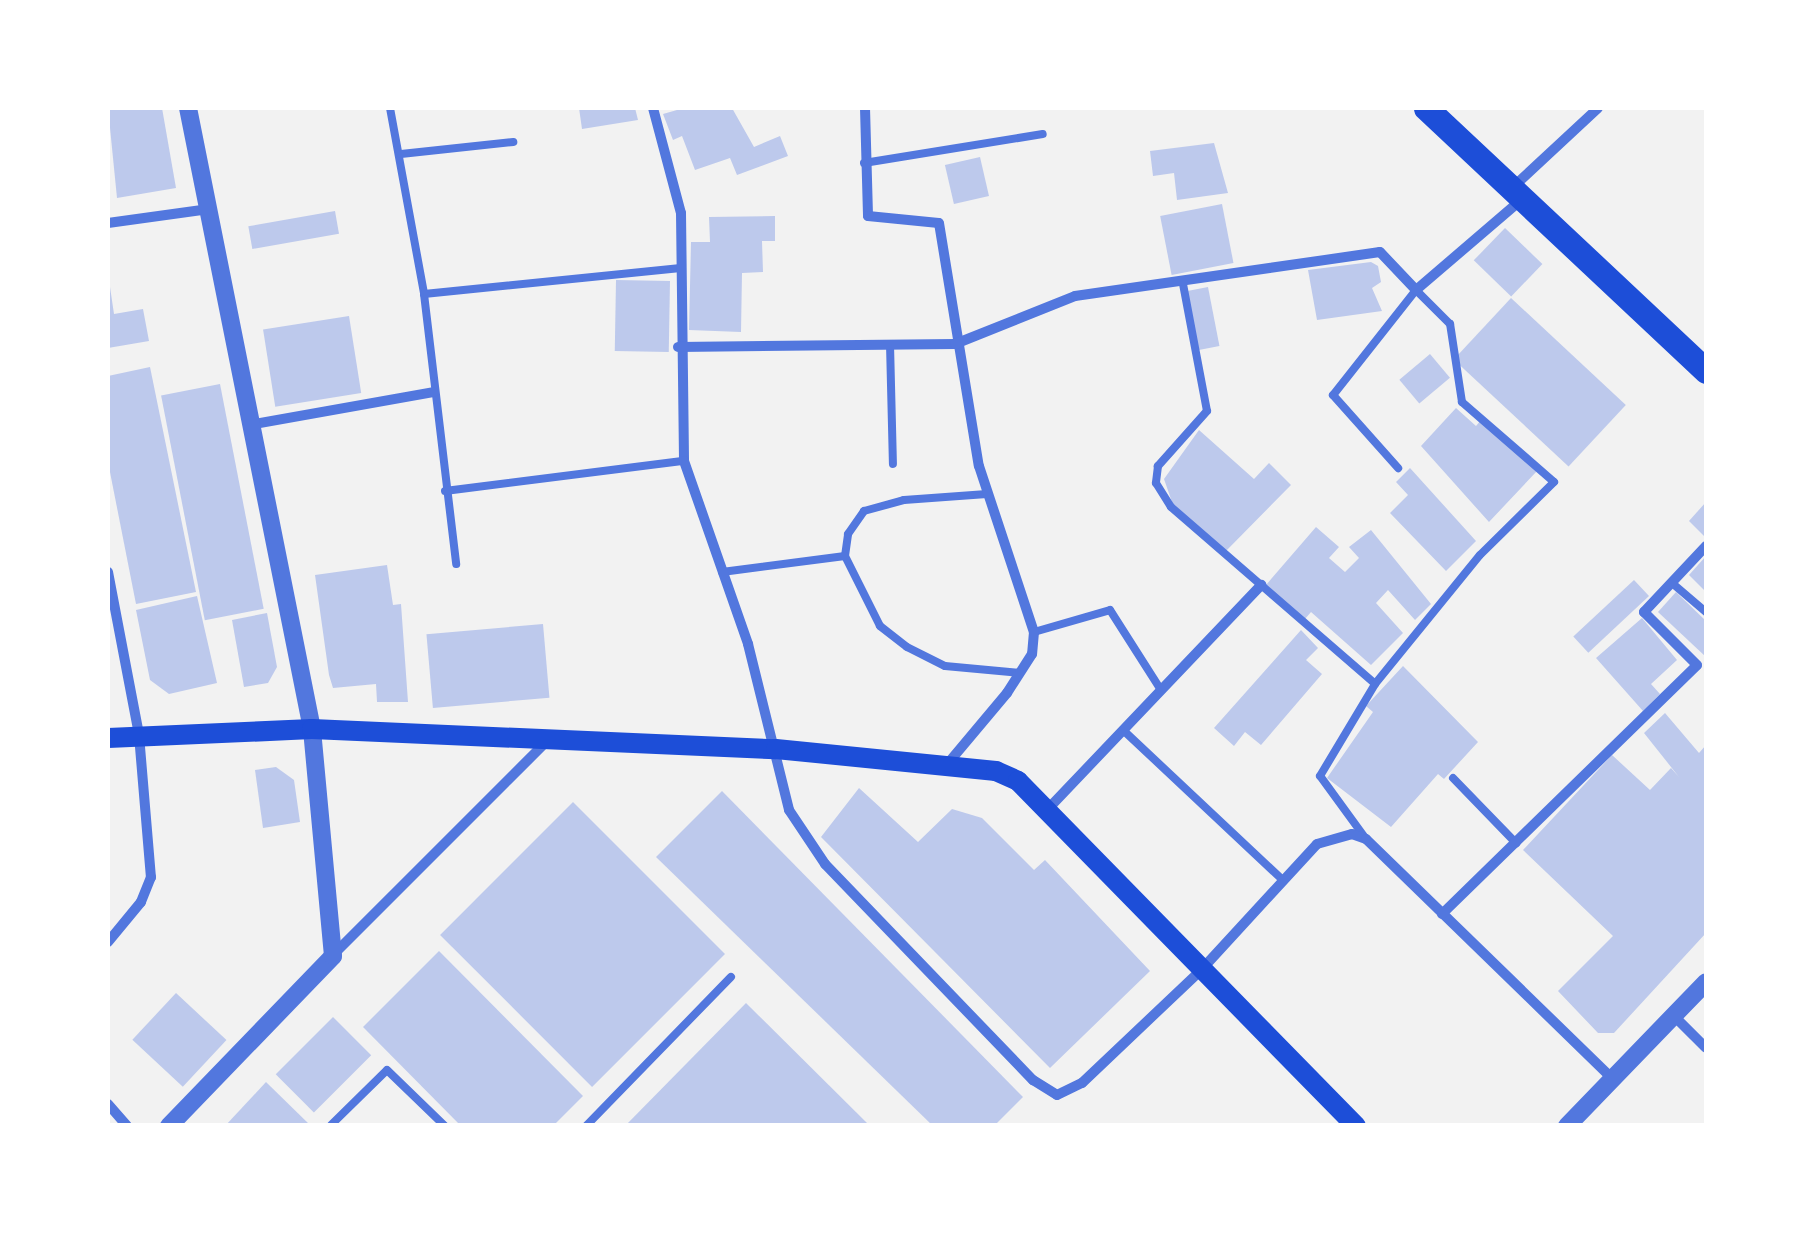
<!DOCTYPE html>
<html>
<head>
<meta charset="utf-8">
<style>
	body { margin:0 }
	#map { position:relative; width:1814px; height:1233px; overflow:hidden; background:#f2f2f2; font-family:"Varela Round",sans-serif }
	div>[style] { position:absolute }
	.building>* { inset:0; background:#bdc9ec; transform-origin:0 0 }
	.service>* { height:8px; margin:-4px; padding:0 4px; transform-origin:4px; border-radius:4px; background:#5277de }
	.minor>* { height:10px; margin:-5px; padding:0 5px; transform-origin:5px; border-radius:5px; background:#5277de }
	.tertiary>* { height:18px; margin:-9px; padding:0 9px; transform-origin:9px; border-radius:9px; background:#5277de }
	.secondary>* { height:20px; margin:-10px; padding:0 10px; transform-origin:10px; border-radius:10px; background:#1d4ed8 }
	.primary>* { height:25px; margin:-12.5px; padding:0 12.5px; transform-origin:12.5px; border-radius:12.5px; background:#1d4ed8 }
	span { translate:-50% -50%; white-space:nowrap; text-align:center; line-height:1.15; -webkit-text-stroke:8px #fff; paint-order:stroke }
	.frame { position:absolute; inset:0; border:110px solid #fff; pointer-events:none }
</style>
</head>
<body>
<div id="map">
	<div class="building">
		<div style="clip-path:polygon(108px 108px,162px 108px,176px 188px,117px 198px)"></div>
		<div style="clip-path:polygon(579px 108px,635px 108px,638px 120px,582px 129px)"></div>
		<div style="clip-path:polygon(684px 108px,732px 108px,754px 147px,780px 136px,788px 156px,737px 175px,730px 158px,695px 170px,682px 136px,673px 140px,663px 114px)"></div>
		<div style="clip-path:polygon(1214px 143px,1228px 193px,1177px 200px,1174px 173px,1153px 176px,1150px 151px)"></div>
		<div style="left:980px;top:157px;width:40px;height:36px;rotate:77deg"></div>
		<div style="left:1222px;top:204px;width:60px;height:63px;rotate:79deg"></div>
		<div style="left:335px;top:211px;width:23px;height:88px;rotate:80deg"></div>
		<div style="clip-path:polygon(775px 216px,775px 241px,762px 241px,763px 272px,742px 273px,741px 332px,689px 330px,691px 242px,710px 242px,709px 217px)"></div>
		<div style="left:1505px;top:228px;width:52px;height:45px;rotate:44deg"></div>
		<div style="clip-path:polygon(1371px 262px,1378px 266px,1381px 282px,1372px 288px,1382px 311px,1317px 320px,1308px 270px)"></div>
		<div style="left:670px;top:281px;width:71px;height:54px;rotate:91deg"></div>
		<div style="clip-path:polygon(110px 287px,114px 314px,143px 309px,149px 341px,108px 348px)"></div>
		<div style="left:1208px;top:287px;width:60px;height:21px;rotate:79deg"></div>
		<div style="left:1511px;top:298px;width:157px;height:84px;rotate:43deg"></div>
		<div style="left:349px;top:316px;width:78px;height:87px;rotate:81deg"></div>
		<div style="left:1430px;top:354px;width:31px;height:40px;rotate:50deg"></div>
		<div style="clip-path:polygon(150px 367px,196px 592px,136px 604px,108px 462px,108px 376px)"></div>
		<div style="left:220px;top:384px;width:229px;height:60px;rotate:79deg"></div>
		<div style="clip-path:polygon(1456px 408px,1476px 426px,1481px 420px,1537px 471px,1489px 522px,1421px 446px)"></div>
		<div style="clip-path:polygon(1199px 430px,1254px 479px,1269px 463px,1291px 485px,1226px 551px,1173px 505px,1164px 479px)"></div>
		<div style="clip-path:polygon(1410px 468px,1476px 541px,1446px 571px,1390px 513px,1408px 495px,1396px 482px)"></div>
		<div style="clip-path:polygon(1706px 502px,1706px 538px,1689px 521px)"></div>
		<div style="clip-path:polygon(1316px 527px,1339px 547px,1329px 558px,1345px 572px,1359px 558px,1349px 547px,1371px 530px,1431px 604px,1415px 620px,1388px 590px,1376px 603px,1403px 633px,1371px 665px,1311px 612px,1305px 619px,1266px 585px)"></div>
		<div style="clip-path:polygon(1706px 556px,1706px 592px,1689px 575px)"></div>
		<div style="clip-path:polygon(387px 565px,393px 605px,401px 604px,408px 702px,377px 702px,376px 684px,333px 688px,329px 675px,315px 575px)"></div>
		<div style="left:1634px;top:580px;width:22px;height:83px;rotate:47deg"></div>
		<div style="clip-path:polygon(1676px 592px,1706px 621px,1706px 657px,1658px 612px)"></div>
		<div style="clip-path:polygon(197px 596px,217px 683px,169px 694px,150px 680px,136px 610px)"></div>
		<div style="clip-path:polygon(267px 613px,277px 667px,268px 683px,244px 687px,232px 620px)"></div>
		<div style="clip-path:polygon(1642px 618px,1677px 660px,1651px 684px,1660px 694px,1643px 711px,1596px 658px)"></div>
		<div style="left:543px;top:624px;width:74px;height:117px;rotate:85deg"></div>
		<div style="clip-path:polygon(1301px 630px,1318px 648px,1306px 660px,1322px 674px,1261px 745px,1245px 732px,1234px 746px,1214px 728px)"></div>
		<div style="clip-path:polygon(1403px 666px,1478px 742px,1444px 779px,1438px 774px,1391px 827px,1327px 778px,1373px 712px,1366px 706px)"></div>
		<div style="clip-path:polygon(1665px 713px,1699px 753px,1706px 745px,1706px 933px,1614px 1033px,1598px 1033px,1558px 991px,1613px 936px,1523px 850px,1612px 755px,1650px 790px,1671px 768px,1679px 777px,1644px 733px)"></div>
		<div style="clip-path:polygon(276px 767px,294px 780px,300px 822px,263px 828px,255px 770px)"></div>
		<div style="clip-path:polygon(859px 788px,918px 842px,952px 809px,982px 818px,1034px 870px,1045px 860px,1150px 971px,1050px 1068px,821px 837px)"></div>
		<div style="clip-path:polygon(722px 791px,1023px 1097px,994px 1126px,933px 1126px,656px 857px)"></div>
		<div style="left:573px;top:802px;width:215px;height:188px;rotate:45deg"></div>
		<div style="clip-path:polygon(439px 951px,583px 1096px,553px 1126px,461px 1126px,363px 1027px)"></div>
		<div style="left:176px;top:993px;width:69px;height:64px;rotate:43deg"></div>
		<div style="clip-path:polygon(746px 1003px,870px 1126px,625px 1126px)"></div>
		<div style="left:333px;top:1017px;width:54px;height:81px;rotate:45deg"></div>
		<div style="clip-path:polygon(266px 1082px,311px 1126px,225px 1126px)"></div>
	</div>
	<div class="service">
		<div style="left:390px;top:108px;width:189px;rotate:79.6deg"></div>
		<div style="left:424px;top:294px;width:272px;rotate:83.2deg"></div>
		<div style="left:401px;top:154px;width:113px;rotate:-6.1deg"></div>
		<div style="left:864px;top:163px;width:181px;rotate:-9.2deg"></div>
		<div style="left:1183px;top:284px;width:129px;rotate:79.3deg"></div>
		<div style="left:1207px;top:411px;width:74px;rotate:131.7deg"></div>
		<div style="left:1158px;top:466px;width:17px;rotate:97deg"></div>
		<div style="left:1156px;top:483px;width:28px;rotate:58deg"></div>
		<div style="left:1171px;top:507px;width:270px;rotate:40.9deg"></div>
		<div style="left:424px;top:294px;width:258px;rotate:-5.8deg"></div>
		<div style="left:890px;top:344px;width:120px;rotate:88.6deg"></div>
		<div style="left:445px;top:491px;width:241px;rotate:-7.2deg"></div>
		<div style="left:845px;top:556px;width:22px;rotate:-82deg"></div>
		<div style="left:848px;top:534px;width:28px;rotate:-55deg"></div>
		<div style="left:864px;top:511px;width:41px;rotate:-15.4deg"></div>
		<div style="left:904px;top:500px;width:83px;rotate:-4.1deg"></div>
		<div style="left:722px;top:572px;width:124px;rotate:-7.4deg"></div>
		<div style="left:845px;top:556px;width:78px;rotate:63.4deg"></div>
		<div style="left:880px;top:626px;width:34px;rotate:38deg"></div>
		<div style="left:907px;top:647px;width:42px;rotate:26.6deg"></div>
		<div style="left:945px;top:666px;width:75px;rotate:5.3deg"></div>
		<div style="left:1672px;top:583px;width:45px;rotate:40.5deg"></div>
		<div style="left:1034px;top:632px;width:79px;rotate:-16.1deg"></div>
		<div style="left:1110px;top:610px;width:95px;rotate:57.5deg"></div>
		<div style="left:1123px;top:730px;width:219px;rotate:43.2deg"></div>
		<div style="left:1453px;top:778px;width:91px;rotate:45.9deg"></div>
		<div style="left:1366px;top:839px;width:78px;rotate:-126.1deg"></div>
		<div style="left:1320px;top:776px;width:107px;rotate:-59.1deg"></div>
		<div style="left:1375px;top:684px;width:166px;rotate:-50.9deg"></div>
		<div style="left:1480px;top:555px;width:104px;rotate:-44.6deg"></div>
		<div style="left:1554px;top:482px;width:122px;rotate:-139deg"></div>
		<div style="left:1462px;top:402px;width:79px;rotate:-98.7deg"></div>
		<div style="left:1450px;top:324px;width:48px;rotate:-135deg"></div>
		<div style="left:1416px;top:290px;width:134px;rotate:128.3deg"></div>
		<div style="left:1333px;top:395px;width:98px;rotate:48.3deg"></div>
		<div style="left:331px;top:1125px;width:78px;rotate:-44.5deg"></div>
		<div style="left:387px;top:1070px;width:81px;rotate:44deg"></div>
		<div style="left:586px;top:1126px;width:208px;rotate:-45.8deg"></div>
	</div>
	<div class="minor">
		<div style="left:653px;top:108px;width:109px;rotate:75.1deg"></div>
		<div style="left:681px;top:213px;width:248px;rotate:89.3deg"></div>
		<div style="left:684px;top:461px;width:194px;rotate:70.7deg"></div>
		<div style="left:748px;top:644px;width:171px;rotate:76.1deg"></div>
		<div style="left:789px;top:810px;width:65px;rotate:56.3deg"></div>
		<div style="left:825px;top:864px;width:300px;rotate:46.1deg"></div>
		<div style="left:1033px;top:1080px;width:28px;rotate:32deg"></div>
		<div style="left:1057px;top:1095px;width:28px;rotate:-26deg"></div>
		<div style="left:1082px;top:1083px;width:167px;rotate:-43.5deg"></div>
		<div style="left:1203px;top:968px;width:168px;rotate:-47.4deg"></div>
		<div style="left:1317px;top:844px;width:36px;rotate:-16deg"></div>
		<div style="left:1352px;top:834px;width:15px;rotate:20deg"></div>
		<div style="left:1366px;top:839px;width:344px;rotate:44.2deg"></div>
		<div style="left:865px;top:108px;width:108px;rotate:88.4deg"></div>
		<div style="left:868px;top:216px;width:71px;rotate:5.6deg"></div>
		<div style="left:939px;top:223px;width:246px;rotate:80.7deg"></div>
		<div style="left:979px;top:466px;width:175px;rotate:71.7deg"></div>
		<div style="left:1034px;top:632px;width:22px;rotate:95deg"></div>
		<div style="left:1032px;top:654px;width:46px;rotate:122.7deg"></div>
		<div style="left:1007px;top:693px;width:90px;rotate:130deg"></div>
		<div style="left:1512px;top:188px;width:117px;rotate:-42.9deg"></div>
		<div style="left:108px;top:223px;width:102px;rotate:-7.9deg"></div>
		<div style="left:678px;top:347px;width:277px;rotate:-0.6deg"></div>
		<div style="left:955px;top:344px;width:129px;rotate:-21.8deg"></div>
		<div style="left:1075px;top:296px;width:308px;rotate:-8.2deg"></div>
		<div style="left:1380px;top:252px;width:52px;rotate:46.5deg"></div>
		<div style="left:1416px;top:290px;width:140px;rotate:-40.6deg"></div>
		<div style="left:254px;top:424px;width:182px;rotate:-10.1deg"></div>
		<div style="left:108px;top:572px;width:166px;rotate:79.2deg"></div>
		<div style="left:139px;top:735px;width:143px;rotate:85.2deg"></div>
		<div style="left:151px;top:877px;width:27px;rotate:112deg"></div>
		<div style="left:141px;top:902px;width:52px;rotate:129.5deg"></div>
		<div style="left:1047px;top:810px;width:311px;rotate:-46.4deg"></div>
		<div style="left:1442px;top:914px;width:356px;rotate:-44.3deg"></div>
		<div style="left:1697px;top:665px;width:75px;rotate:-135deg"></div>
		<div style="left:1644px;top:612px;width:91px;rotate:-46.8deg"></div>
		<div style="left:333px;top:955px;width:303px;rotate:-45deg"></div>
		<div style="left:1674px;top:1016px;width:45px;rotate:45deg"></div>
		<div style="left:108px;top:1104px;width:29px;rotate:49deg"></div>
	</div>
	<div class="tertiary">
		<div style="left:169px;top:1126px;width:236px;rotate:-46deg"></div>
		<div style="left:333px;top:956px;width:228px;rotate:-95.3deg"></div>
		<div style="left:312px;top:729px;width:633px;rotate:-101.29deg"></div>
		<div style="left:1567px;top:1126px;width:200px;rotate:-46deg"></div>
	</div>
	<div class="secondary">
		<div style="left:108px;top:738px;width:204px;rotate:-2.5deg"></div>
		<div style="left:312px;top:729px;width:464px;rotate:2.5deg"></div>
		<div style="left:776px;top:749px;width:221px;rotate:5.7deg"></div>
		<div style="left:996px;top:771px;width:24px;rotate:24deg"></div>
		<div style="left:1018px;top:781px;width:483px;rotate:45.6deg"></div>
	</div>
	<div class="primary">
		<div style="left:1426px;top:108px;width:384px;rotate:43.2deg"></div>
	</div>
	<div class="frame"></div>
</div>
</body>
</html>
